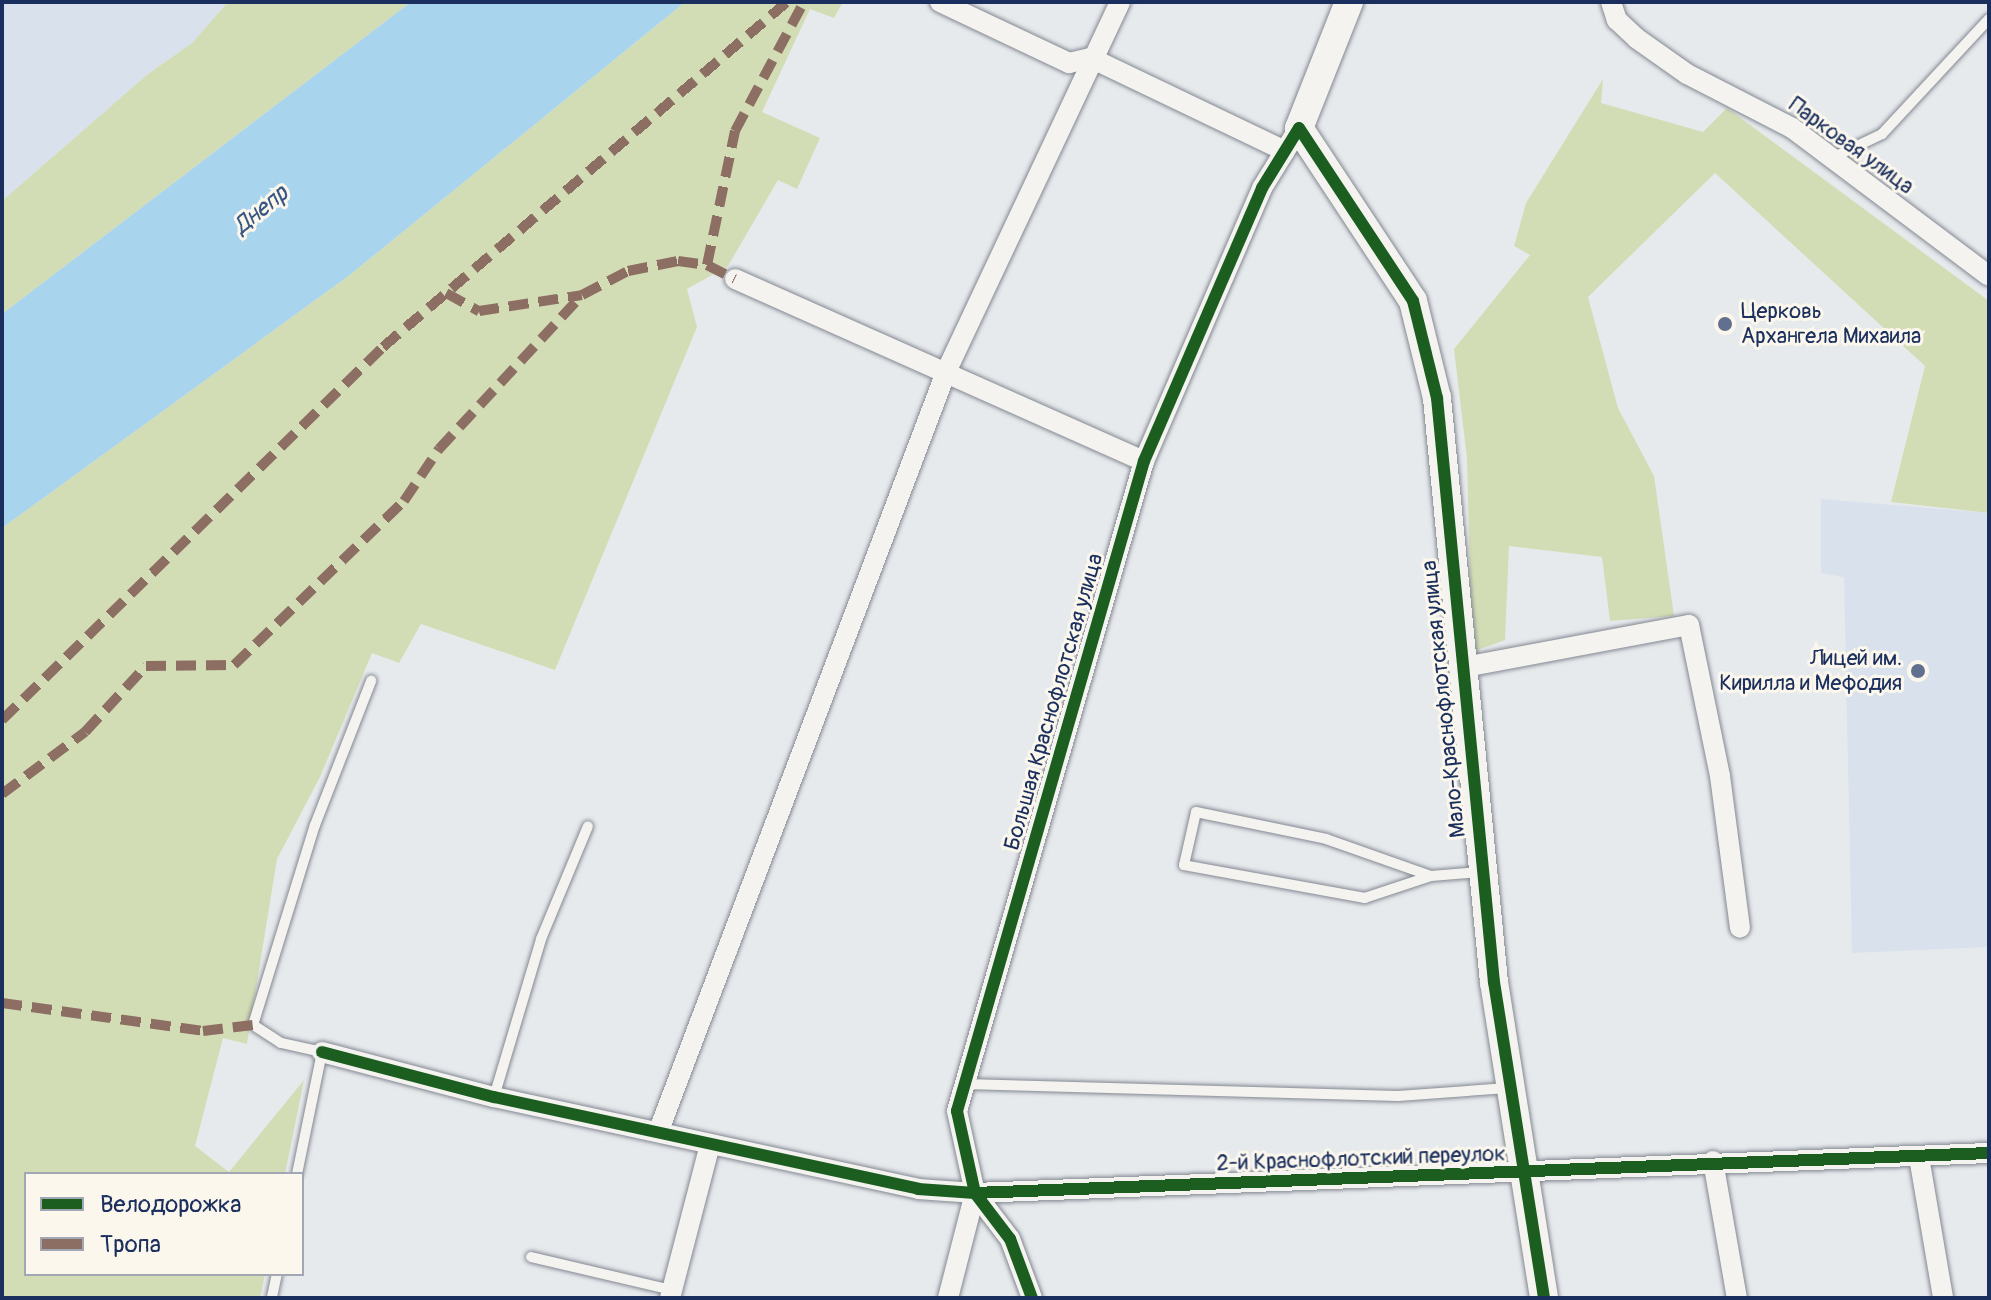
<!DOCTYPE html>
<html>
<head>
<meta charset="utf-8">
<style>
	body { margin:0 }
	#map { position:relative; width:1991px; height:1300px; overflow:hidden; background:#e7eaed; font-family:Pangolin,sans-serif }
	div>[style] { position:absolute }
	.built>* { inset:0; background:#d9e1ed }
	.green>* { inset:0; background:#d3ddb5 }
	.water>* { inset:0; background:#a8d4ee }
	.roads { filter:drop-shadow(0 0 2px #838892) drop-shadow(0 0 2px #838892) }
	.lane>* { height:10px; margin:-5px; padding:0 5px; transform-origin:5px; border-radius:5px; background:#f4f3f0 }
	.street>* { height:20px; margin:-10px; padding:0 10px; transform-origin:10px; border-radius:10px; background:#f4f3f0 }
	.secondary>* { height:28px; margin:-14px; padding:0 14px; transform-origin:14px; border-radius:14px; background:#f4f3f0 }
	.quiet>* { height:10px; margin-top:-5px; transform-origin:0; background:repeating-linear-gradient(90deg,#8d6e63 0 20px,transparent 0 30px) }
	.cycleway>* { height:12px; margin:-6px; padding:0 6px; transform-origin:6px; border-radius:6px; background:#1b5e20 }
	.dots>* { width:22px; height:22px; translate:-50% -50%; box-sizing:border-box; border:4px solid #fbf7ec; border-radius:50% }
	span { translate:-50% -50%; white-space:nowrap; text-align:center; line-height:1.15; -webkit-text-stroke:6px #fbf7ec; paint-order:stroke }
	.street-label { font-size:22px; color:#1b2f5e }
	.poi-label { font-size:22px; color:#1b2f5e }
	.left { translate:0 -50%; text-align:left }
	.right { translate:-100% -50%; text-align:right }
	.water-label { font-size:24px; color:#385682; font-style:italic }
	.frame { position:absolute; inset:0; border:4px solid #1b2f5e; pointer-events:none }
	.legend { position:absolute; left:24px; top:1172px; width:280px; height:104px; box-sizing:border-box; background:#fbf7ec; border:2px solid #a1a7b3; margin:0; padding:10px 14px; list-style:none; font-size:24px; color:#1b2f5e }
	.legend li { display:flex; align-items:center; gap:16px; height:40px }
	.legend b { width:40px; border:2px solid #a1a7b3 }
</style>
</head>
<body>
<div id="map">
	<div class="built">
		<div style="clip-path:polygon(2px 2px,228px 2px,192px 43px,148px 74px,2px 201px)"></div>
		<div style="clip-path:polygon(1821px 499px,1989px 513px,1989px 947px,1852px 953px,1844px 577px,1821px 573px)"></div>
	</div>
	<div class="green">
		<div style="clip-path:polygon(228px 2px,411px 2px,2px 314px,2px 201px,148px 74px,192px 43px)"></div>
		<div style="clip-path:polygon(685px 2px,843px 2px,834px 18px,810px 9px,762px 112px,820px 138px,797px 189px,778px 180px,728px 266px,687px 289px,697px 327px,555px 670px,421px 624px,399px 663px,372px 653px,320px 777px,277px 859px,247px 1044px,223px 1038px,195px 1146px,229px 1172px,304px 1080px,285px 1174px,26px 1174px,26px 1274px,265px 1274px,260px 1298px,2px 1298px,2px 528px,351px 274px)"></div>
		<div style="clip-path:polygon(1603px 79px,1601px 103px,1703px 132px,1727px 108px,1989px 301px,1989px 513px,1891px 502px,1925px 366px,1715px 173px,1588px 297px,1618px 408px,1654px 476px,1674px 616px,1610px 621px,1602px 557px,1509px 546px,1505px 640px,1472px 652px,1467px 459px,1454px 349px,1530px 255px,1514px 246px,1526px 203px)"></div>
	</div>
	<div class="water">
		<div style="clip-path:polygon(411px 2px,685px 2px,351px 274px,2px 528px,2px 314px)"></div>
	</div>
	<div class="roads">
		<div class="lane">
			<div style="left:1832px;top:158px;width:55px;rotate:-25.6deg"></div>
			<div style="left:1882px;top:134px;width:157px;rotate:-47.1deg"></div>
			<div style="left:1431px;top:876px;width:70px;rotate:161.6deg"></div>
			<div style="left:1365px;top:898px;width:184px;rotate:-169.7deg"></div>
			<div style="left:1184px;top:865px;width:54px;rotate:-77.2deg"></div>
			<div style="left:1196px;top:812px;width:133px;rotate:11.7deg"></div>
			<div style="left:1326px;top:839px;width:111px;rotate:19.4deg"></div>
			<div style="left:1431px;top:876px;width:49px;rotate:-4.7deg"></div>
			<div style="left:965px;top:1084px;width:433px;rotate:1.6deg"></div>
			<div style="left:1398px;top:1096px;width:110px;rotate:-4.2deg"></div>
			<div style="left:494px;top:1097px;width:165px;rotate:-73.4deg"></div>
			<div style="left:541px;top:939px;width:122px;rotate:-67.4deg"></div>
			<div style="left:297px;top:1174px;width:125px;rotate:-78.4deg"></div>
			<div style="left:322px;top:1052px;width:42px;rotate:-167.6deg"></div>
			<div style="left:281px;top:1043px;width:33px;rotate:-147deg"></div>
			<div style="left:253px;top:1025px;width:209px;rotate:-72.8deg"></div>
			<div style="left:315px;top:825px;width:155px;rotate:-68.7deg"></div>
			<div style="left:531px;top:1257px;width:145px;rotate:13.2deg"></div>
			<div style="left:272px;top:1297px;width:24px;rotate:-78deg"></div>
		</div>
		<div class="street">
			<div style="left:940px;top:2px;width:143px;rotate:25.3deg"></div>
			<div style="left:1069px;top:63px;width:23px;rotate:-13deg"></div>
			<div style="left:1091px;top:58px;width:215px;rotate:25.6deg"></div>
			<div style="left:1611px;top:2px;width:19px;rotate:72deg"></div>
			<div style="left:1617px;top:20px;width:26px;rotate:43deg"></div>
			<div style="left:1636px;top:38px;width:62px;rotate:35.2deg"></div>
			<div style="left:1687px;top:74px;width:118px;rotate:27.2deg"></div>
			<div style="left:1792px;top:128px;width:246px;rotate:36.9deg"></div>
			<div style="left:735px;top:279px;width:448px;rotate:24deg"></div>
			<div style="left:1459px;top:668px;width:234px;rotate:-10.6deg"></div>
			<div style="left:1689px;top:625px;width:154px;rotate:78.4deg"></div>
			<div style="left:1720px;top:776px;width:153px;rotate:82.5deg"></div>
			<div style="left:322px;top:1052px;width:178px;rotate:14.7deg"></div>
			<div style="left:494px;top:1097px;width:434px;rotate:12.2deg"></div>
			<div style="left:918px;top:1189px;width:57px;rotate:4deg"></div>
			<div style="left:975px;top:1193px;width:1015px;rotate:-2.26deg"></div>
			<div style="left:659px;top:1130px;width:811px;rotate:-69.26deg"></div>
			<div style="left:946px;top:372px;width:409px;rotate:-64.8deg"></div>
			<div style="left:1919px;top:1157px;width:143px;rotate:80.3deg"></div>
			<div style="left:1713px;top:1161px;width:139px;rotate:80.1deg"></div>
			<div style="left:670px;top:1298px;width:159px;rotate:-75.4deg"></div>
			<div style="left:948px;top:1298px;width:108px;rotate:-75.6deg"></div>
			<div style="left:1032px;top:1298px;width:63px;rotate:-110.4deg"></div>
			<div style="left:1010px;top:1239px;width:58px;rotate:-127.3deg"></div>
			<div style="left:975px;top:1193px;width:84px;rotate:-102.4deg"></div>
			<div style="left:957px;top:1111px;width:676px;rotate:-73.95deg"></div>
			<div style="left:1144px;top:461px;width:297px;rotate:-66.6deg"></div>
			<div style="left:1262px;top:188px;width:70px;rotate:-58.3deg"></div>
		</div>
		<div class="secondary">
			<div style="left:1349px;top:2px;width:136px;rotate:111.6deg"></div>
			<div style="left:1299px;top:128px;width:207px;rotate:56.6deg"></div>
			<div style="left:1413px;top:301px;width:100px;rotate:76.1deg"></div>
			<div style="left:1437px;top:398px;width:587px;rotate:84.43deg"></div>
			<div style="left:1494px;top:982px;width:320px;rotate:81deg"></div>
		</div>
	</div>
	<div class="quiet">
		<div style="left:707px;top:265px;width:137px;rotate:-78.2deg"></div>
		<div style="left:735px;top:131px;width:146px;rotate:-61.9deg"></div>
		<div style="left:446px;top:293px;width:38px;rotate:29deg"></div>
		<div style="left:479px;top:311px;width:104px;rotate:-8.8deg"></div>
		<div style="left:582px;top:295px;width:52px;rotate:-27.6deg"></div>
		<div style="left:628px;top:271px;width:51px;rotate:-11.3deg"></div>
		<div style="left:678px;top:261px;width:29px;rotate:8deg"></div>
		<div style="left:707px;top:265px;width:31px;rotate:27deg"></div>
		<div style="left:2px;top:720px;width:533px;rotate:-44.39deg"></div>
		<div style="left:383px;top:347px;width:531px;rotate:-40.5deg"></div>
		<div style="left:2px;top:794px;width:104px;rotate:-36.8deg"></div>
		<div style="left:85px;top:732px;width:90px;rotate:-47.3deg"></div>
		<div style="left:146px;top:666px;width:88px;rotate:-0.7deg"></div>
		<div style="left:234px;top:665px;width:236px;rotate:-44deg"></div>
		<div style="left:404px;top:501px;width:63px;rotate:-56.1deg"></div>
		<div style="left:439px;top:449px;width:210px;rotate:-47.1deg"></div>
		<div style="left:2px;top:1003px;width:203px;rotate:7.9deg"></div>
		<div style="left:203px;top:1031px;width:50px;rotate:-6.8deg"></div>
	</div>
	<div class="cycleway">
		<div style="left:322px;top:1052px;width:178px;rotate:14.7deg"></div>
		<div style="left:494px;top:1097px;width:434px;rotate:12.2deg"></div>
		<div style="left:918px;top:1189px;width:57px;rotate:4deg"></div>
		<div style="left:975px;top:1193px;width:1015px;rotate:-2.26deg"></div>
		<div style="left:1032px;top:1298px;width:63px;rotate:-110.4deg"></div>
		<div style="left:1010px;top:1239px;width:58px;rotate:-127.3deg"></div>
		<div style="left:975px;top:1193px;width:84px;rotate:-102.4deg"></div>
		<div style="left:957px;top:1111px;width:676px;rotate:-73.95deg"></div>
		<div style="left:1144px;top:461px;width:297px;rotate:-66.6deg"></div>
		<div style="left:1262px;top:188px;width:70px;rotate:-58.3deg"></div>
		<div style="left:1299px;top:128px;width:207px;rotate:56.6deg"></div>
		<div style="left:1413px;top:301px;width:100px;rotate:76.1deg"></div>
		<div style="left:1437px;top:398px;width:587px;rotate:84.43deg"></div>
		<div style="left:1494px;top:982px;width:320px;rotate:81deg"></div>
	</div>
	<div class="dots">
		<div style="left:1725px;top:324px;background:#627090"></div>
		<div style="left:1918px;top:671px;background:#627090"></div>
	</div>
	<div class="street-label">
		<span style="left:1851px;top:146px;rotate:36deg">Парковая улица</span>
		<span style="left:1444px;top:699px;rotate:-96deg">Мало-Краснофлотская улица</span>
		<span style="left:1054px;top:702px;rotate:-74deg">Большая Краснофлотская улица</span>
		<span style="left:1361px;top:1159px;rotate:-2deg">2-й Краснофлотский переулок</span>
	</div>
	<div class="poi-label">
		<span class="left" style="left:1741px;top:324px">Церковь<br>Архангела Михаила</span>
		<span class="right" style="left:1902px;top:671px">Лицей им.<br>Кирилла и Мефодия</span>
	</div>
	<div class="water-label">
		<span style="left:261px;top:210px;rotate:-39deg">Днепр</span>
	</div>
	<div class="frame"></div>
	<ul class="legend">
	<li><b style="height:10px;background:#1b5e20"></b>Велодорожка</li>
	<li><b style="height:10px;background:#8d6e63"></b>Тропа</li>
	</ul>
</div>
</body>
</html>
